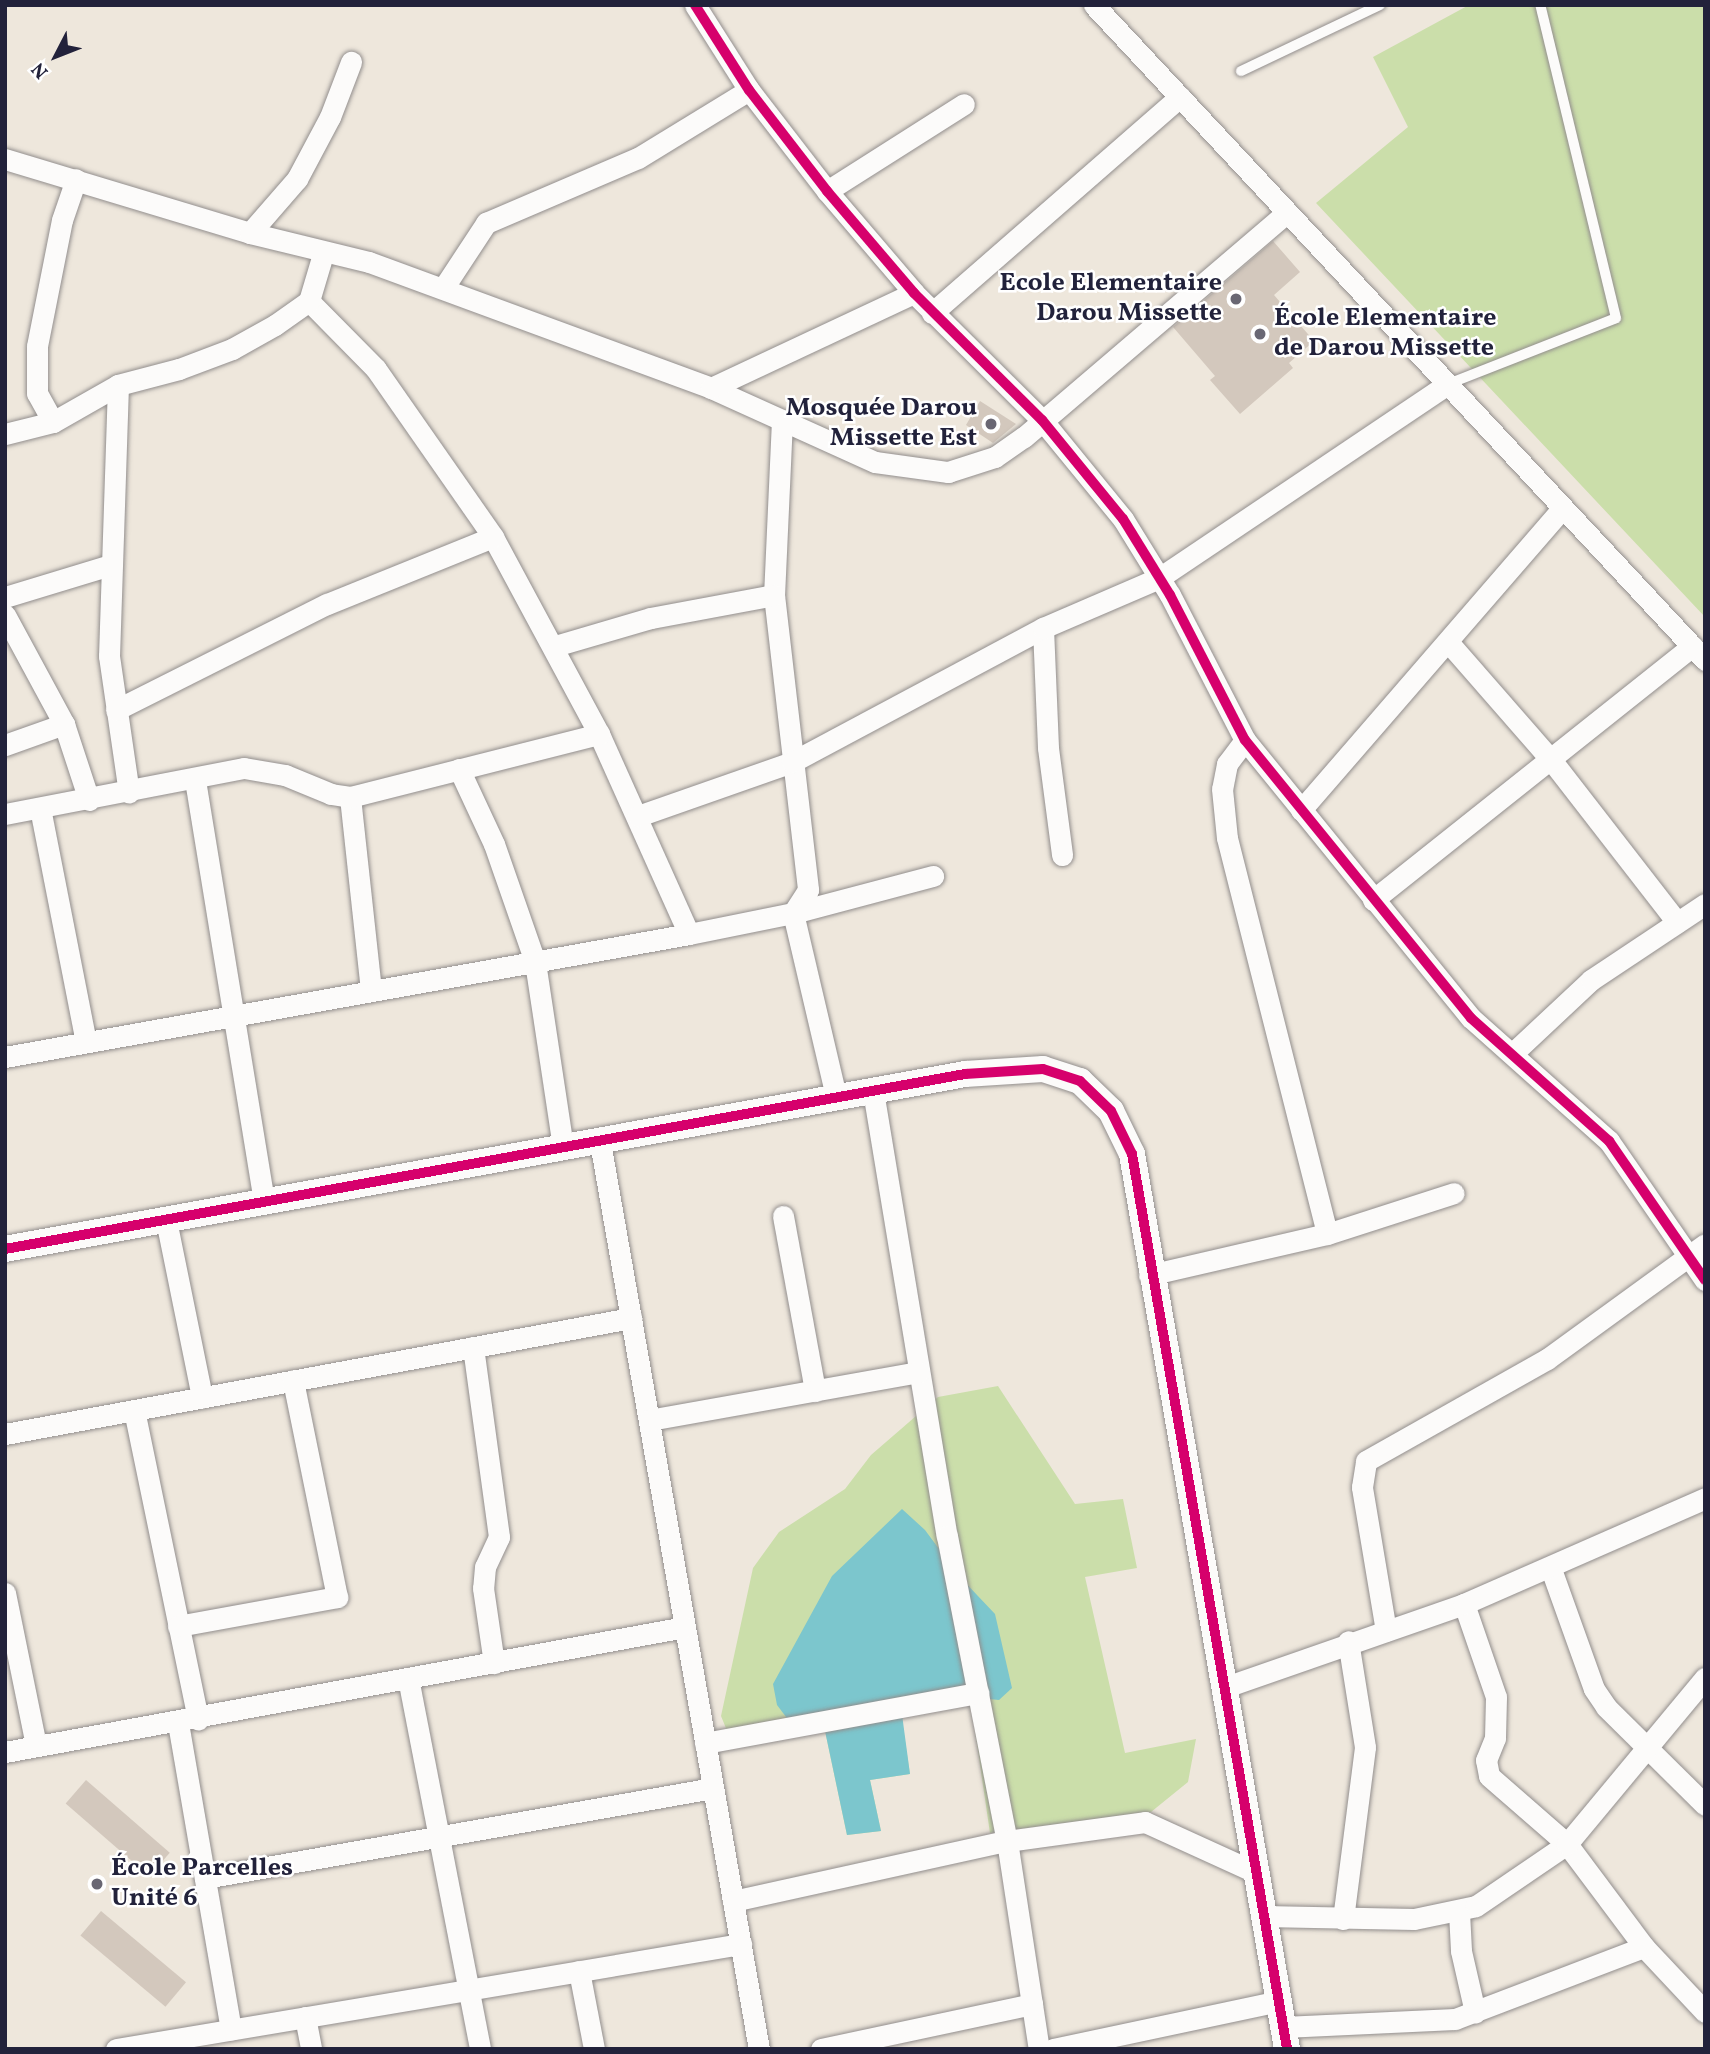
<!DOCTYPE html>
<html>
<head>
<meta charset="utf-8">
<style>
	body { margin:0 }
	#map { position:relative; width:1710px; height:2054px; overflow:hidden; background:#eee7dc; font-family:Vollkorn,serif }
	div>[style] { position:absolute }
	.green>* { inset:0; background:#cbdeaa }
	.water>* { inset:0; background:#7cc6cd }
	.building>* { inset:0; background:#d3c8bd; transform-origin:0 0 }
	.roads { filter:drop-shadow(0 0 2px #928e8d) drop-shadow(0 0 2px #928e8d) }
	.service>* { height:10px; margin:-5px; padding:0 5px; transform-origin:5px; border-radius:5px; background:#fcfbfa }
	.minor>* { height:21px; margin:-10.5px; padding:0 10.5px; transform-origin:10.5px; border-radius:10.5px; background:#fcfbfa }
	.tertiary>* { height:26px; margin:-13px; padding:0 13px; transform-origin:13px; border-radius:13px; background:#fcfbfa }
	.cycleway>* { height:10px; margin:-5px; padding:0 5px; transform-origin:5px; border-radius:5px; background:#d6006c }
	.dots>* { width:19px; height:19px; translate:-50% -50%; box-sizing:border-box; border:4px solid #fff; border-radius:50% }
	span { translate:-50% -50%; white-space:nowrap; text-align:center; line-height:1.15; -webkit-text-stroke:5px #fff; paint-order:stroke }
	.poi-label { font-size:26px; color:#22223b; font-weight:700 }
	.right { translate:-100% -50%; text-align:right }
	.left { translate:0 -50%; text-align:left }
	.frame { position:absolute; inset:0; border:7px solid #22223b; pointer-events:none }
	.north { position:absolute; left:21px; top:21px; width:70px; height:70px; -webkit-text-stroke:5px #fff; paint-order:stroke; rotate:228deg; font-size:19px; font-weight:700; line-height:28px; text-align:center; color:#22223b }
	.north::after { content:''; display:block; margin:auto; width:24px; height:32px; background:#22223b; clip-path:polygon(50% 0,100% 100%,50% 72%,0 100%) }
</style>
</head>
<body>
<div id="map">
	<div class="green">
		<div style="clip-path:polygon(1469px 5px,1705px 5px,1705px 617px,1316px 203px,1408px 127px,1373px 57px)"></div>
		<div style="clip-path:polygon(998px 1386px,1075px 1504px,1123px 1499px,1137px 1568px,1085px 1577px,1125px 1753px,1196px 1739px,1188px 1782px,1151px 1812px,990px 1833px,970px 1697px,900px 1708px,910px 1774px,870px 1780px,881px 1831px,847px 1835px,825px 1731px,732px 1743px,721px 1716px,753px 1568px,779px 1532px,845px 1489px,871px 1455px,938px 1397px)"></div>
	</div>
	<div class="water">
		<div style="clip-path:polygon(902px 1509px,925px 1530px,959px 1576px,995px 1614px,1012px 1688px,999px 1700px,970px 1697px,901px 1707px,910px 1774px,870px 1780px,881px 1831px,847px 1835px,825px 1731px,799px 1734px,777px 1705px,773px 1684px,832px 1576px)"></div>
	</div>
	<div class="building">
		<div style="clip-path:polygon(1273px 241px,1300px 272px,1274px 295px,1314px 341px,1289px 363px,1293px 368px,1240px 414px,1210px 380px,1215px 376px,1173px 327px)"></div>
		<div style="clip-path:polygon(980px 401px,1016px 424px,993px 443px,966px 425px)"></div>
		<div style="left:86px;top:1780px;width:111px;height:31px;rotate:41deg"></div>
		<div style="left:101px;top:1911px;width:111px;height:32px;rotate:40deg"></div>
	</div>
	<div class="roads">
		<div class="service">
			<div style="left:1241px;top:71px;width:154px;rotate:-25.4deg"></div>
			<div style="left:1448px;top:384px;width:180px;rotate:-21.4deg"></div>
			<div style="left:1616px;top:318px;width:322px;rotate:-103.6deg"></div>
		</div>
		<div class="minor">
			<div style="left:695px;top:5px;width:101px;rotate:57.6deg"></div>
			<div style="left:749px;top:90px;width:128px;rotate:52.3deg"></div>
			<div style="left:827px;top:191px;width:134px;rotate:49.5deg"></div>
			<div style="left:914px;top:293px;width:180px;rotate:44.8deg"></div>
			<div style="left:1042px;top:420px;width:128px;rotate:50.7deg"></div>
			<div style="left:1123px;top:519px;width:89px;rotate:58.3deg"></div>
			<div style="left:1170px;top:595px;width:163px;rotate:62.7deg"></div>
			<div style="left:1245px;top:740px;width:358px;rotate:50.9deg"></div>
			<div style="left:1471px;top:1018px;width:185px;rotate:41.7deg"></div>
			<div style="left:1609px;top:1141px;width:169px;rotate:55.4deg"></div>
			<div style="left:1094px;top:5px;width:896px;rotate:46.99deg"></div>
			<div style="left:5px;top:159px;width:256px;rotate:16.8deg"></div>
			<div style="left:250px;top:233px;width:122px;rotate:13.7deg"></div>
			<div style="left:369px;top:262px;width:364px;rotate:20.2deg"></div>
			<div style="left:711px;top:388px;width:180px;rotate:24.3deg"></div>
			<div style="left:875px;top:462px;width:74px;rotate:7.8deg"></div>
			<div style="left:948px;top:472px;width:49px;rotate:-17.7deg"></div>
			<div style="left:995px;top:457px;width:35px;rotate:-35deg"></div>
			<div style="left:1024px;top:437px;width:346px;rotate:-40.5deg"></div>
			<div style="left:827px;top:191px;width:162px;rotate:-32.4deg"></div>
			<div style="left:250px;top:233px;width:72px;rotate:-49deg"></div>
			<div style="left:297px;top:179px;width:70px;rotate:-62deg"></div>
			<div style="left:330px;top:117px;width:59px;rotate:-69.1deg"></div>
			<div style="left:444px;top:287px;width:77px;rotate:-56.7deg"></div>
			<div style="left:486px;top:223px;width:165px;rotate:-23.2deg"></div>
			<div style="left:638px;top:158px;width:130px;rotate:-31.5deg"></div>
			<div style="left:309px;top:301px;width:95px;rotate:45.4deg"></div>
			<div style="left:376px;top:369px;width:205px;rotate:55.1deg"></div>
			<div style="left:493px;top:537px;width:224px;rotate:61.7deg"></div>
			<div style="left:599px;top:734px;width:219px;rotate:65.8deg"></div>
			<div style="left:932px;top:313px;width:329px;rotate:-41.1deg"></div>
			<div style="left:118px;top:385px;width:271px;rotate:91.9deg"></div>
			<div style="left:109px;top:656px;width:138px;rotate:81.7deg"></div>
			<div style="left:711px;top:388px;width:224px;rotate:-25.1deg"></div>
			<div style="left:782px;top:420px;width:175px;rotate:92.6deg"></div>
			<div style="left:774px;top:595px;width:297px;rotate:83.4deg"></div>
			<div style="left:808px;top:890px;width:27px;rotate:123deg"></div>
			<div style="left:793px;top:913px;width:189px;rotate:76.8deg"></div>
			<div style="left:53px;top:422px;width:33px;rotate:-119deg"></div>
			<div style="left:37px;top:393px;width:47px;rotate:-90deg"></div>
			<div style="left:37px;top:346px;width:128px;rotate:-78.8deg"></div>
			<div style="left:62px;top:220px;width:43px;rotate:-71.1deg"></div>
			<div style="left:5px;top:434px;width:49px;rotate:-14deg"></div>
			<div style="left:53px;top:422px;width:75px;rotate:-29.6deg"></div>
			<div style="left:118px;top:385px;width:63px;rotate:-14.7deg"></div>
			<div style="left:179px;top:369px;width:57px;rotate:-20.7deg"></div>
			<div style="left:232px;top:349px;width:49px;rotate:-29.2deg"></div>
			<div style="left:275px;top:325px;width:42px;rotate:-35.2deg"></div>
			<div style="left:309px;top:301px;width:49px;rotate:-73.4deg"></div>
			<div style="left:5px;top:597px;width:110px;rotate:-16.9deg"></div>
			<div style="left:5px;top:615px;width:124px;rotate:61.6deg"></div>
			<div style="left:64px;top:724px;width:80px;rotate:71.8deg"></div>
			<div style="left:1043px;top:628px;width:120px;rotate:87.6deg"></div>
			<div style="left:1048px;top:748px;width:108px;rotate:82.5deg"></div>
			<div style="left:1449px;top:643px;width:157px;rotate:48.9deg"></div>
			<div style="left:1552px;top:761px;width:204px;rotate:52.2deg"></div>
			<div style="left:555px;top:646px;width:100px;rotate:-16.3deg"></div>
			<div style="left:651px;top:618px;width:125px;rotate:-10.6deg"></div>
			<div style="left:116px;top:710px;width:236px;rotate:-26.7deg"></div>
			<div style="left:327px;top:604px;width:179px;rotate:-22deg"></div>
			<div style="left:1245px;top:740px;width:30px;rotate:127deg"></div>
			<div style="left:1227px;top:764px;width:25px;rotate:101deg"></div>
			<div style="left:1222px;top:789px;width:49px;rotate:84.2deg"></div>
			<div style="left:1227px;top:838px;width:408px;rotate:75.8deg"></div>
			<div style="left:5px;top:745px;width:63px;rotate:-19.6deg"></div>
			<div style="left:459px;top:769px;width:83px;rotate:65deg"></div>
			<div style="left:494px;top:844px;width:125px;rotate:70.8deg"></div>
			<div style="left:535px;top:962px;width:188px;rotate:81.4deg"></div>
			<div style="left:195px;top:780px;width:428px;rotate:80.7deg"></div>
			<div style="left:350px;top:797px;width:195px;rotate:83.8deg"></div>
			<div style="left:40px;top:808px;width:238px;rotate:78.9deg"></div>
			<div style="left:1301px;top:810px;width:400px;rotate:-49.1deg"></div>
			<div style="left:5px;top:814px;width:243px;rotate:-10.9deg"></div>
			<div style="left:244px;top:768px;width:42px;rotate:9.7deg"></div>
			<div style="left:285px;top:775px;width:50px;rotate:22.4deg"></div>
			<div style="left:331px;top:794px;width:19px;rotate:9deg"></div>
			<div style="left:350px;top:797px;width:257px;rotate:-14.2deg"></div>
			<div style="left:638px;top:816px;width:163px;rotate:-19.3deg"></div>
			<div style="left:792px;top:762px;width:285px;rotate:-28.1deg"></div>
			<div style="left:1043px;top:628px;width:126px;rotate:-23.3deg"></div>
			<div style="left:1159px;top:578px;width:348px;rotate:-33.9deg"></div>
			<div style="left:1373px;top:900px;width:408px;rotate:-38.5deg"></div>
			<div style="left:1513px;top:1053px;width:107px;rotate:-43.1deg"></div>
			<div style="left:1591px;top:980px;width:137px;rotate:-33.7deg"></div>
			<div style="left:5px;top:1057px;width:695px;rotate:-10.19deg"></div>
			<div style="left:689px;top:934px;width:106px;rotate:-11.4deg"></div>
			<div style="left:793px;top:913px;width:145px;rotate:-14.8deg"></div>
			<div style="left:873px;top:1091px;width:451px;rotate:80.6deg"></div>
			<div style="left:947px;top:1536px;width:311px;rotate:78.9deg"></div>
			<div style="left:1007px;top:1841px;width:210px;rotate:81.3deg"></div>
			<div style="left:600px;top:1142px;width:921px;rotate:80.06deg"></div>
			<div style="left:783px;top:1216px;width:178px;rotate:79.6deg"></div>
			<div style="left:166px;top:1220px;width:181px;rotate:78.5deg"></div>
			<div style="left:1149px;top:1275px;width:183px;rotate:-13deg"></div>
			<div style="left:1327px;top:1234px;width:133px;rotate:-17.9deg"></div>
			<div style="left:473px;top:1347px;width:192px;rotate:82.2deg"></div>
			<div style="left:499px;top:1537px;width:33px;rotate:115deg"></div>
			<div style="left:485px;top:1567px;width:21px;rotate:95deg"></div>
			<div style="left:483px;top:1588px;width:76px;rotate:81.7deg"></div>
			<div style="left:134px;top:1410px;width:316px;rotate:78.3deg"></div>
			<div style="left:649px;top:1420px;width:274px;rotate:-10.1deg"></div>
			<div style="left:5px;top:1434px;width:637px;rotate:-10.5deg"></div>
			<div style="left:1551px;top:1569px;width:127px;rotate:70.3deg"></div>
			<div style="left:1594px;top:1689px;width:22px;rotate:56deg"></div>
			<div style="left:1606px;top:1707px;width:139px;rotate:44.7deg"></div>
			<div style="left:5px;top:1593px;width:156px;rotate:78.5deg"></div>
			<div style="left:1464px;top:1604px;width:98px;rotate:71deg"></div>
			<div style="left:1496px;top:1697px;width:41px;rotate:91.4deg"></div>
			<div style="left:1495px;top:1738px;width:24px;rotate:112deg"></div>
			<div style="left:1486px;top:1760px;width:16px;rotate:79deg"></div>
			<div style="left:1489px;top:1776px;width:103px;rotate:41.1deg"></div>
			<div style="left:1567px;top:1844px;width:129px;rotate:53.2deg"></div>
			<div style="left:1644px;top:1947px;width:89px;rotate:46.8deg"></div>
			<div style="left:178px;top:1626px;width:162px;rotate:-10.3deg"></div>
			<div style="left:337px;top:1597px;width:221px;rotate:-101.5deg"></div>
			<div style="left:1386px;top:1631px;width:146px;rotate:-99.5deg"></div>
			<div style="left:1362px;top:1487px;width:26px;rotate:-81deg"></div>
			<div style="left:1366px;top:1461px;width:208px;rotate:-29.4deg"></div>
			<div style="left:1547px;top:1359px;width:195px;rotate:-36deg"></div>
			<div style="left:408px;top:1678px;width:378px;rotate:79deg"></div>
			<div style="left:1223px;top:1688px;width:255px;rotate:-19.2deg"></div>
			<div style="left:1464px;top:1604px;width:263px;rotate:-23.7deg"></div>
			<div style="left:178px;top:1723px;width:311px;rotate:80.2deg"></div>
			<div style="left:705px;top:1743px;width:278px;rotate:-10.4deg"></div>
			<div style="left:5px;top:1752px;width:691px;rotate:-10.42deg"></div>
			<div style="left:205px;top:1878px;width:516px;rotate:-10.05deg"></div>
			<div style="left:733px;top:1901px;width:280px;rotate:-12.4deg"></div>
			<div style="left:1007px;top:1841px;width:139px;rotate:-7.8deg"></div>
			<div style="left:1145px;top:1822px;width:123px;rotate:24.5deg"></div>
			<div style="left:1459px;top:1912px;width:39px;rotate:87deg"></div>
			<div style="left:1461px;top:1951px;width:63px;rotate:77.1deg"></div>
			<div style="left:1263px;top:1916px;width:151px;rotate:1.1deg"></div>
			<div style="left:1414px;top:1919px;width:63px;rotate:-11.8deg"></div>
			<div style="left:1476px;top:1906px;width:110px;rotate:-34.3deg"></div>
			<div style="left:1567px;top:1844px;width:216px;rotate:-50.3deg"></div>
			<div style="left:1343px;top:1919px;width:173px;rotate:-82.7deg"></div>
			<div style="left:1365px;top:1747px;width:107px;rotate:-99.1deg"></div>
			<div style="left:579px;top:1971px;width:79px;rotate:79.1deg"></div>
			<div style="left:305px;top:2017px;width:33px;rotate:79deg"></div>
			<div style="left:1283px;top:2027px;width:172px;rotate:-2.7deg"></div>
			<div style="left:1455px;top:2019px;width:202px;rotate:-20.9deg"></div>
			<div style="left:116px;top:2049px;width:634px;rotate:-9.54deg"></div>
			<div style="left:821px;top:2049px;width:216px;rotate:-12deg"></div>
			<div style="left:1053px;top:2049px;width:230px;rotate:-12deg"></div>
		</div>
		<div class="tertiary">
			<div style="left:5px;top:1249px;width:976px;rotate:-10.33deg"></div>
			<div style="left:965px;top:1074px;width:78px;rotate:-3.7deg"></div>
			<div style="left:1043px;top:1069px;width:39px;rotate:18deg"></div>
			<div style="left:1080px;top:1081px;width:43px;rotate:44.1deg"></div>
			<div style="left:1111px;top:1111px;width:48px;rotate:64deg"></div>
			<div style="left:1132px;top:1154px;width:908px;rotate:80.17deg"></div>
		</div>
	</div>
	<div class="cycleway">
		<div style="left:695px;top:5px;width:101px;rotate:57.6deg"></div>
		<div style="left:749px;top:90px;width:128px;rotate:52.3deg"></div>
		<div style="left:827px;top:191px;width:134px;rotate:49.5deg"></div>
		<div style="left:914px;top:293px;width:180px;rotate:44.8deg"></div>
		<div style="left:1042px;top:420px;width:128px;rotate:50.7deg"></div>
		<div style="left:1123px;top:519px;width:89px;rotate:58.3deg"></div>
		<div style="left:1170px;top:595px;width:163px;rotate:62.7deg"></div>
		<div style="left:1245px;top:740px;width:358px;rotate:50.9deg"></div>
		<div style="left:1471px;top:1018px;width:185px;rotate:41.7deg"></div>
		<div style="left:1609px;top:1141px;width:169px;rotate:55.4deg"></div>
		<div style="left:5px;top:1249px;width:976px;rotate:-10.33deg"></div>
		<div style="left:965px;top:1074px;width:78px;rotate:-3.7deg"></div>
		<div style="left:1043px;top:1069px;width:39px;rotate:18deg"></div>
		<div style="left:1080px;top:1081px;width:43px;rotate:44.1deg"></div>
		<div style="left:1111px;top:1111px;width:48px;rotate:64deg"></div>
		<div style="left:1132px;top:1154px;width:908px;rotate:80.17deg"></div>
	</div>
	<div class="dots">
		<div style="left:1236px;top:299px;background:#696773"></div>
		<div style="left:1260px;top:334px;background:#696773"></div>
		<div style="left:991px;top:424px;background:#696773"></div>
		<div style="left:97px;top:1884px;background:#696773"></div>
	</div>
	<div class="poi-label">
		<span class="right" style="left:1222px;top:299px">Ecole Elementaire<br>Darou Missette</span>
		<span class="left" style="left:1274px;top:334px">École Elementaire<br>de Darou Missette</span>
		<span class="right" style="left:977px;top:424px">Mosquée Darou<br>Missette Est</span>
		<span class="left" style="left:111px;top:1884px">École Parcelles<br>Unité 6</span>
	</div>
	<div class="frame"></div>
	<div class="north">N</div>
</div>
</body>
</html>
